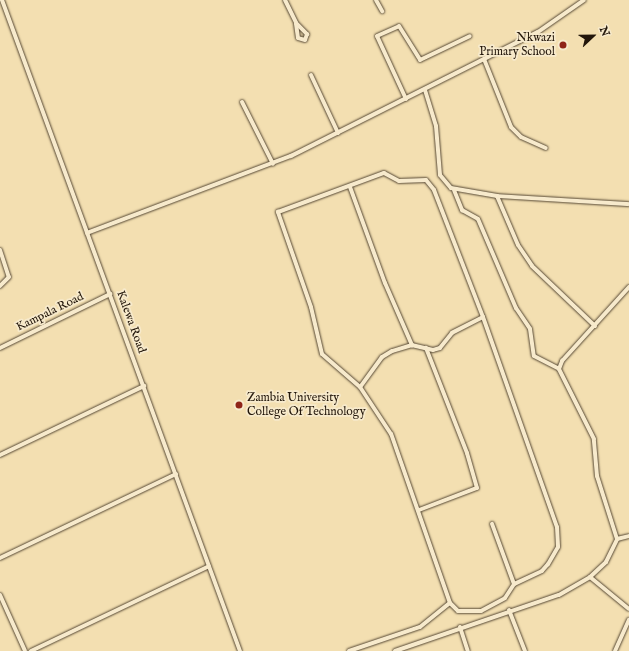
<!DOCTYPE html>
<html>
<head>
<meta charset="utf-8">
<style>
	body { margin:0 }
	#map { position:relative; width:629px; height:651px; overflow:hidden; background:#f3dfb1; font-family:"IM FELL English",serif }
	div>[style] { position:absolute }
	.roads { filter:drop-shadow(0 0 1px #564834) drop-shadow(0 0 1px #564834) }
	.street>* { height:4px; margin:-2px; padding:0 2px; transform-origin:2px; border-radius:2px; background:#f7eacc }
	.dots>* { width:11px; height:11px; translate:-50% -50%; box-sizing:border-box; border:2px solid #f7eacc; border-radius:50% }
	span { translate:-50% -50%; white-space:nowrap; text-align:center; line-height:1.15; -webkit-text-stroke:3.5px #f7eacc; paint-order:stroke }
	.poi-label { font-size:12px; color:#22160a }
	.right { translate:-100% -50%; text-align:right }
	.left { translate:0 -50%; text-align:left }
	.street-label { font-size:12px; color:#22160a }
	.north { position:absolute; left:573px; top:16px; width:40px; height:40px; -webkit-text-stroke:3px #f7eacc; paint-order:stroke; rotate:68deg; font-size:11px; font-weight:700; line-height:16px; text-align:center; color:#22160a }
	.north::after { content:''; display:block; margin:auto; width:14px; height:18px; background:#22160a; clip-path:polygon(50% 0,100% 100%,50% 72%,0 100%) }
</style>
</head>
<body>
<div id="map">
	<div class="roads">
		<div class="street">
			<div style="left:2px;top:0;width:693px;rotate:69.92deg"></div>
			<div style="left:285px;top:0;width:25px;rotate:64deg"></div>
			<div style="left:296px;top:23px;width:16px;rotate:45deg"></div>
			<div style="left:307px;top:34px;width:6px;rotate:108deg"></div>
			<div style="left:305px;top:40px;width:7px;rotate:-164deg"></div>
			<div style="left:298px;top:38px;width:15px;rotate:-98deg"></div>
			<div style="left:376px;top:0;width:13px;rotate:61deg"></div>
			<div style="left:484px;top:59px;width:73px;rotate:68.3deg"></div>
			<div style="left:511px;top:127px;width:14px;rotate:45deg"></div>
			<div style="left:521px;top:137px;width:27px;rotate:24deg"></div>
			<div style="left:311px;top:75px;width:64px;rotate:65deg"></div>
			<div style="left:425px;top:90px;width:38px;rotate:73deg"></div>
			<div style="left:436px;top:126px;width:49px;rotate:85.3deg"></div>
			<div style="left:440px;top:175px;width:17px;rotate:50deg"></div>
			<div style="left:451px;top:188px;width:47px;rotate:9.9deg"></div>
			<div style="left:497px;top:196px;width:132px;rotate:3.5deg"></div>
			<div style="left:406px;top:99px;width:69px;rotate:-114.7deg"></div>
			<div style="left:377px;top:36px;width:24px;rotate:-24deg"></div>
			<div style="left:399px;top:26px;width:40px;rotate:58deg"></div>
			<div style="left:420px;top:60px;width:55px;rotate:-25.6deg"></div>
			<div style="left:242px;top:102px;width:69px;rotate:63.4deg"></div>
			<div style="left:350px;top:187px;width:102px;rotate:70deg"></div>
			<div style="left:385px;top:283px;width:68px;rotate:66.5deg"></div>
			<div style="left:454px;top:190px;width:22px;rotate:68deg"></div>
			<div style="left:462px;top:210px;width:18px;rotate:29deg"></div>
			<div style="left:478px;top:219px;width:97px;rotate:66.9deg"></div>
			<div style="left:516px;top:308px;width:25px;rotate:56deg"></div>
			<div style="left:530px;top:329px;width:27px;rotate:82deg"></div>
			<div style="left:534px;top:356px;width:28px;rotate:27deg"></div>
			<div style="left:497px;top:196px;width:53px;rotate:66.8deg"></div>
			<div style="left:518px;top:245px;width:25px;rotate:56deg"></div>
			<div style="left:532px;top:266px;width:87px;rotate:43.6deg"></div>
			<div style="left:87px;top:233px;width:218px;rotate:-20.7deg"></div>
			<div style="left:291px;top:156px;width:276px;rotate:-26.7deg"></div>
			<div style="left:538px;top:32px;width:56px;rotate:-34.8deg"></div>
			<div style="left:0;top:250px;width:28px;rotate:72deg"></div>
			<div style="left:9px;top:277px;width:13px;rotate:135deg"></div>
			<div style="left:483px;top:317px;width:223px;rotate:70.6deg"></div>
			<div style="left:557px;top:527px;width:20px;rotate:87deg"></div>
			<div style="left:558px;top:547px;width:20px;rotate:120deg"></div>
			<div style="left:548px;top:564px;width:9px;rotate:131deg"></div>
			<div style="left:542px;top:571px;width:31px;rotate:155deg"></div>
			<div style="left:0;top:348px;width:123px;rotate:-26.1deg"></div>
			<div style="left:0;top:455px;width:160px;rotate:-25.6deg"></div>
			<div style="left:419px;top:510px;width:62px;rotate:-20.8deg"></div>
			<div style="left:477px;top:488px;width:36px;rotate:-106deg"></div>
			<div style="left:467px;top:453px;width:113px;rotate:-111.3deg"></div>
			<div style="left:617px;top:539px;width:12px;rotate:-14deg"></div>
			<div style="left:0;top:558px;width:195px;rotate:-25.5deg"></div>
			<div style="left:590px;top:577px;width:50px;rotate:39.4deg"></div>
			<div style="left:0;top:595px;width:61px;rotate:65.9deg"></div>
			<div style="left:450px;top:603px;width:11px;rotate:45deg"></div>
			<div style="left:458px;top:611px;width:23px"></div>
			<div style="left:481px;top:611px;width:27px;rotate:-28deg"></div>
			<div style="left:505px;top:598px;width:17px;rotate:-57deg"></div>
			<div style="left:514px;top:584px;width:64px;rotate:-110.1deg"></div>
			<div style="left:509px;top:610px;width:44px;rotate:68.7deg"></div>
			<div style="left:460px;top:627px;width:25px;rotate:72deg"></div>
			<div style="left:31px;top:651px;width:197px;rotate:-25.5deg"></div>
			<div style="left:349px;top:651px;width:75px;rotate:-18.7deg"></div>
			<div style="left:420px;top:627px;width:38px;rotate:-39deg"></div>
			<div style="left:450px;top:603px;width:179px;rotate:-109.2deg"></div>
			<div style="left:391px;top:434px;width:56px;rotate:-123.4deg"></div>
			<div style="left:360px;top:387px;width:50px;rotate:-139deg"></div>
			<div style="left:322px;top:354px;width:48px;rotate:-103.2deg"></div>
			<div style="left:311px;top:307px;width:101px;rotate:-109.2deg"></div>
			<div style="left:278px;top:212px;width:113px;rotate:-20.2deg"></div>
			<div style="left:384px;top:173px;width:17px;rotate:28deg"></div>
			<div style="left:399px;top:181px;width:27px;rotate:-2deg"></div>
			<div style="left:426px;top:180px;width:13px;rotate:51deg"></div>
			<div style="left:434px;top:190px;width:136px;rotate:68.9deg"></div>
			<div style="left:483px;top:317px;width:35px;rotate:153deg"></div>
			<div style="left:452px;top:333px;width:19px;rotate:129deg"></div>
			<div style="left:440px;top:348px;width:7px;rotate:164deg"></div>
			<div style="left:433px;top:350px;width:22px;rotate:-167deg"></div>
			<div style="left:412px;top:345px;width:21px;rotate:163deg"></div>
			<div style="left:392px;top:351px;width:12px;rotate:149deg"></div>
			<div style="left:382px;top:357px;width:37px;rotate:126deg"></div>
			<div style="left:395px;top:651px;width:173px;rotate:-18.9deg"></div>
			<div style="left:559px;top:595px;width:36px;rotate:-30deg"></div>
			<div style="left:590px;top:577px;width:22px;rotate:-43deg"></div>
			<div style="left:606px;top:562px;width:25px;rotate:-64deg"></div>
			<div style="left:617px;top:539px;width:66px;rotate:-107.6deg"></div>
			<div style="left:597px;top:476px;width:37px;rotate:-95deg"></div>
			<div style="left:594px;top:439px;width:78px;rotate:-116.6deg"></div>
			<div style="left:559px;top:369px;width:9px;rotate:-69deg"></div>
			<div style="left:562px;top:361px;width:100px;rotate:-47.8deg"></div>
			<div style="left:615px;top:651px;width:34px;rotate:-66deg"></div>
		</div>
	</div>
	<div class="dots">
		<div style="left:563px;top:45px;background:#8f2418"></div>
		<div style="left:239px;top:405px;background:#8f2418"></div>
	</div>
	<div class="poi-label">
		<span class="right" style="left:555px;top:45px">Nkwazi<br>Primary School</span>
		<span class="left" style="left:247px;top:405px">Zambia University<br>College Of Technology</span>
	</div>
	<div class="street-label">
		<span style="left:50px;top:312px;rotate:-26deg">Kampala Road</span>
		<span style="left:131px;top:322px;rotate:70deg">Kalewa Road</span>
	</div>
	<div class="north">N</div>
</div>
</body>
</html>
